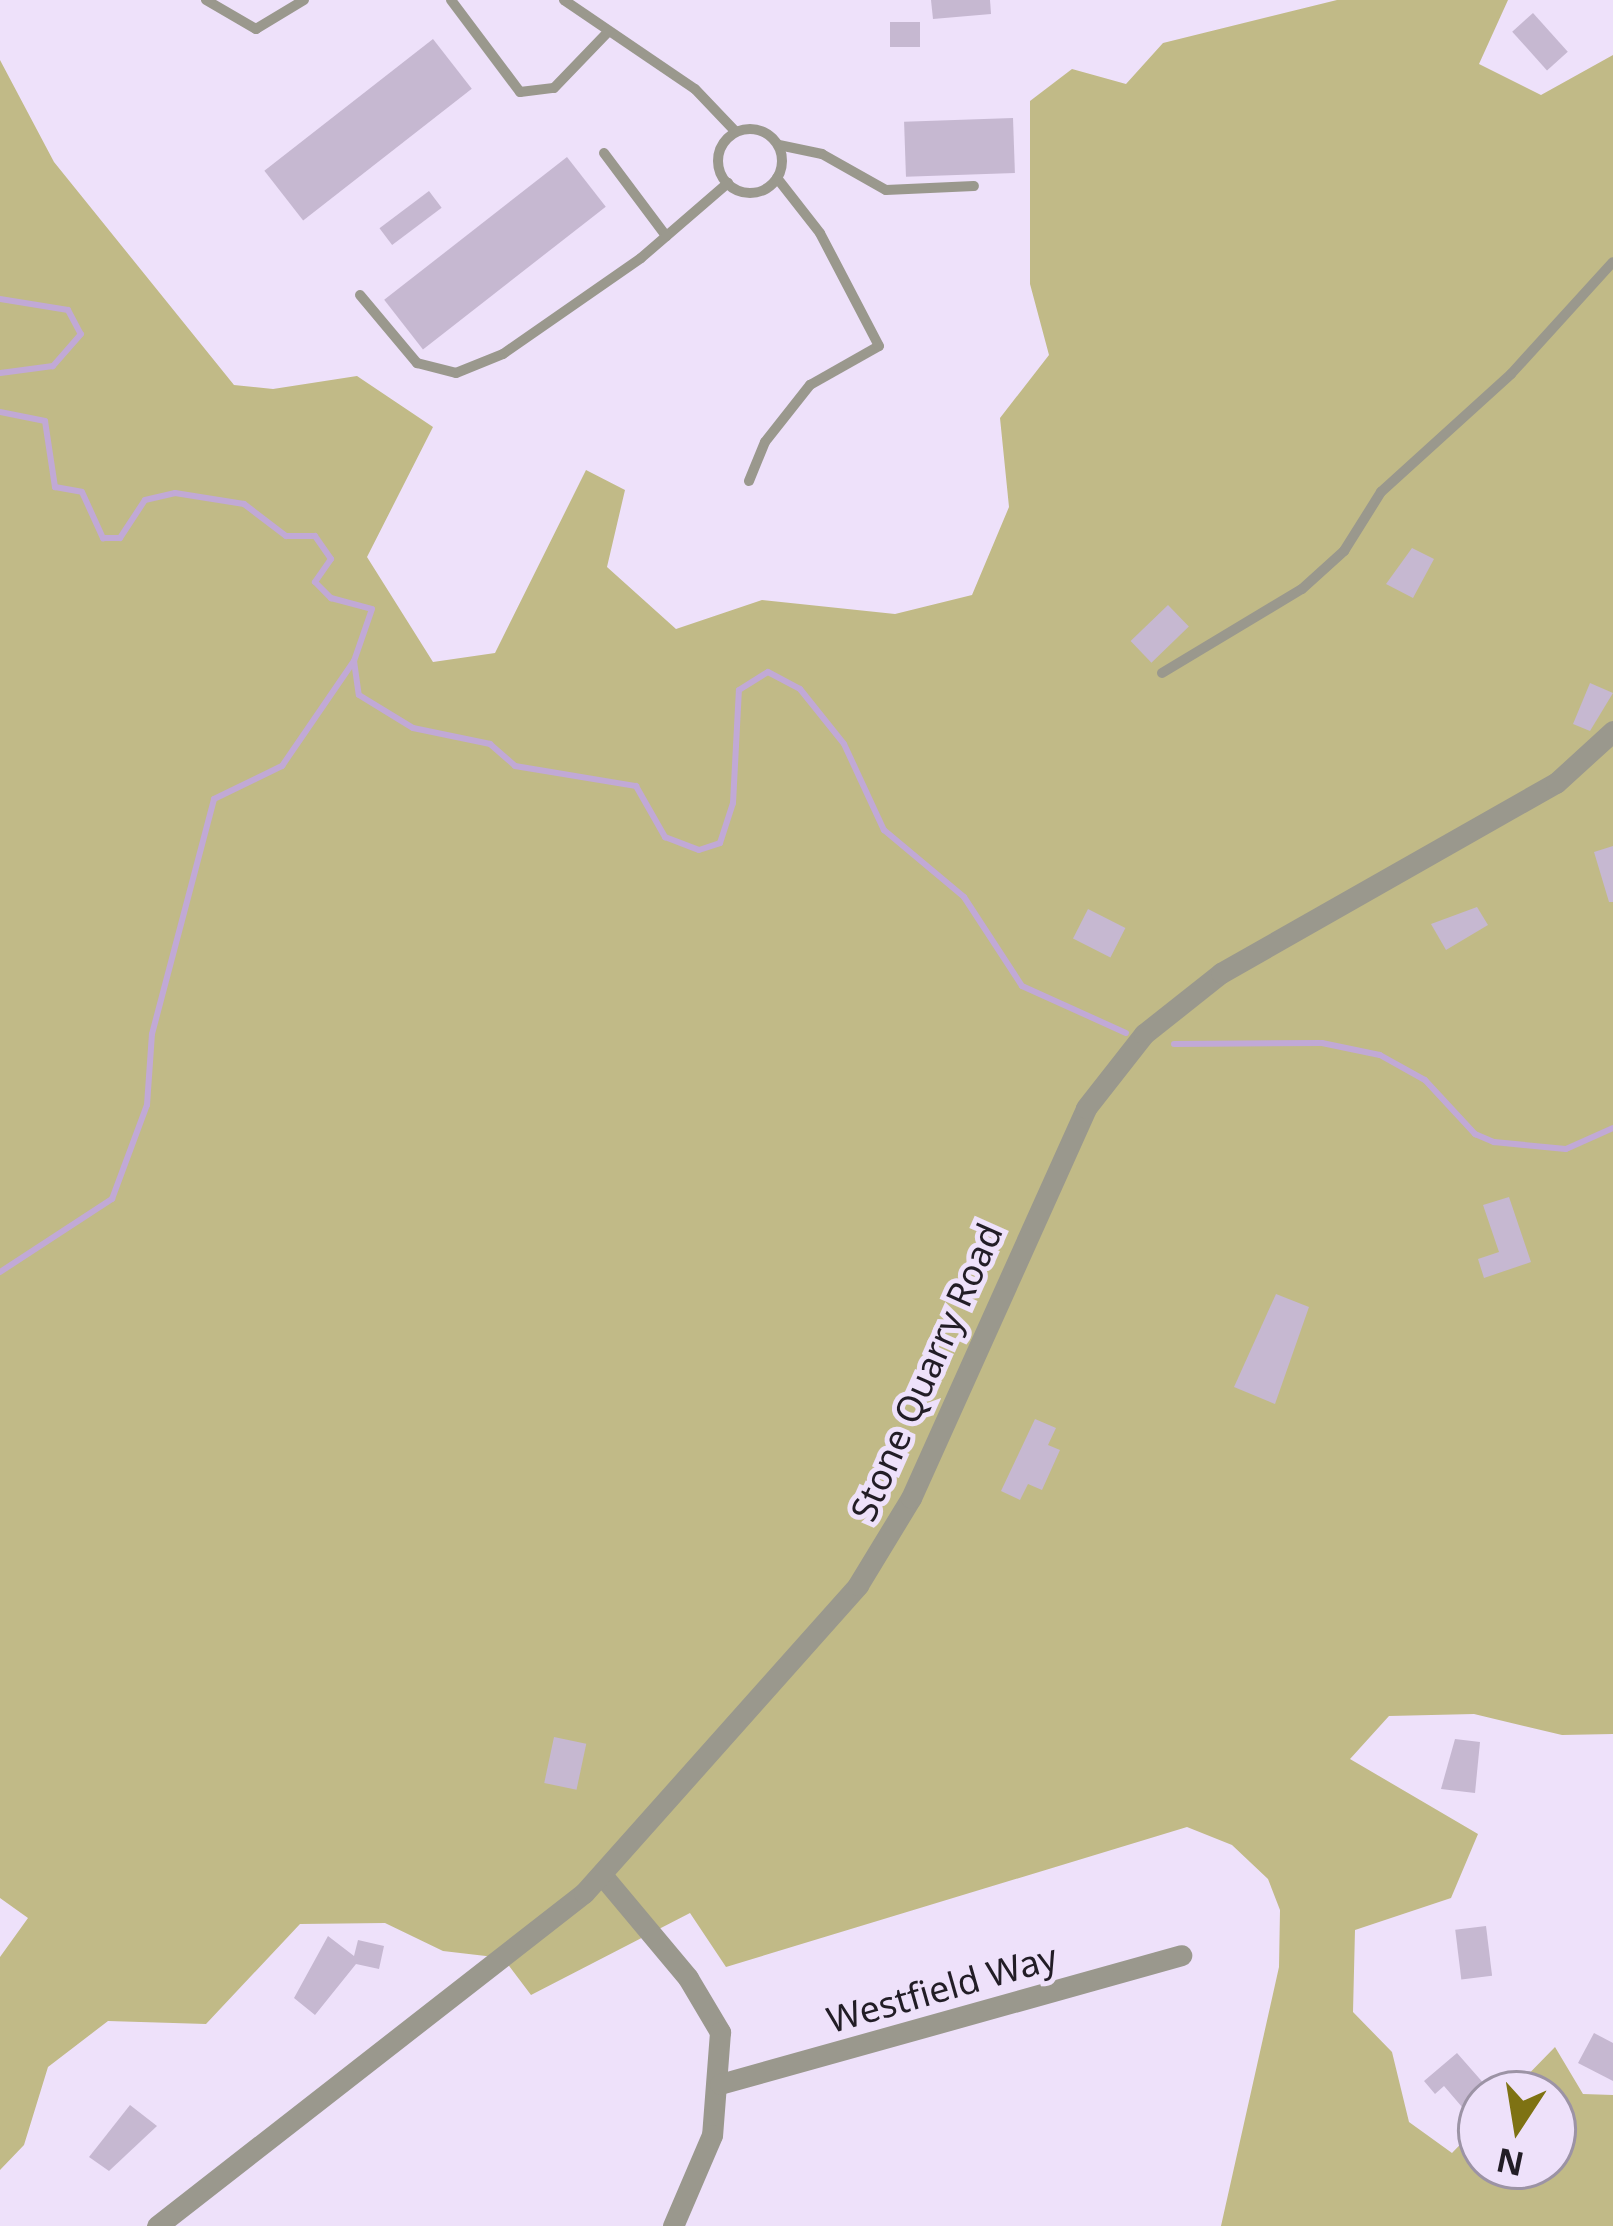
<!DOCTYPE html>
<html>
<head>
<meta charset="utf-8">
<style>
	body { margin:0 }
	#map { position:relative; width:1613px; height:2226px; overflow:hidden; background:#eee1fa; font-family:"Noto Sans",sans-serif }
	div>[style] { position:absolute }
	.forest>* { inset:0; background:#c1ba87 }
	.stream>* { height:6px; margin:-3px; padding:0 3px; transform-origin:3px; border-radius:3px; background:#c1a9d6 }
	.building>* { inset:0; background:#c6b8d1; transform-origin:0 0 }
	.lane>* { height:10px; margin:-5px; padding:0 5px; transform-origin:5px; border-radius:5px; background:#9a988d }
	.lane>.ring { margin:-5px; padding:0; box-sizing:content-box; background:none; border:10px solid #9a988d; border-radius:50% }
	.street>* { height:21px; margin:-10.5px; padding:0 10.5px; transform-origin:10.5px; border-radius:10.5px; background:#9a988d }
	span { translate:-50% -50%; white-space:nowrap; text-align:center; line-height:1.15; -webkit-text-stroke:10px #eee1fa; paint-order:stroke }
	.street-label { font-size:36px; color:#221d26 }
	.north { position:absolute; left:1457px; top:2070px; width:120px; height:120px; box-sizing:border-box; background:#eee1fa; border:3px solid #9c93a5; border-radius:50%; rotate:192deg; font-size:33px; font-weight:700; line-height:48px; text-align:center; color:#221d26 }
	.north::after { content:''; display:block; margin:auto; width:42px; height:54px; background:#7e7213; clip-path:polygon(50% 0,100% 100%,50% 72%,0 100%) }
</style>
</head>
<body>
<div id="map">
	<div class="forest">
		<div style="clip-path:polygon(1337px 0,1508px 0,1479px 64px,1541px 95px,1613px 55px,1613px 1734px,1562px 1735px,1474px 1714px,1389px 1716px,1350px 1759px,1478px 1834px,1451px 1898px,1355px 1930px,1353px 2012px,1392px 2052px,1409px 2122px,1452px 2153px,1481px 2123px,1481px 2166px,1553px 2166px,1553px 2094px,1509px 2094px,1555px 2047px,1583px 2094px,1613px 2095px,1613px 2226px,1221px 2226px,1279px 1967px,1280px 1910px,1268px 1879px,1232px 1845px,1187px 1827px,726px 1967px,690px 1913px,531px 1995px,503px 1958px,443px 1951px,385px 1923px,300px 1924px,206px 2024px,108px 2021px,48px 2067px,24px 2145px,0 2170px,0 1957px,28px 1918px,0 1898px,0 60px,54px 162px,234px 385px,273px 389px,357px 376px,433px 427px,367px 557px,433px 662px,495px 653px,586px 470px,625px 490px,607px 567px,676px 629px,762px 600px,895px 614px,972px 595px,1009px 507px,1000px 418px,1049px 355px,1030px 284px,1030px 101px,1072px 69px,1126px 84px,1163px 43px)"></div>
	</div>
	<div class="stream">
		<div style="left:0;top:299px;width:69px;rotate:9.2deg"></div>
		<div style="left:68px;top:310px;width:27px;rotate:62deg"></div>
		<div style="left:81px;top:334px;width:43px;rotate:131.2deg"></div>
		<div style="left:53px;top:366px;width:53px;rotate:172.5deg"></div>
		<div style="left:0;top:412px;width:46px;rotate:11.3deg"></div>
		<div style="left:45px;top:421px;width:67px;rotate:81.4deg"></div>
		<div style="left:55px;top:487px;width:27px;rotate:10deg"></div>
		<div style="left:82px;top:492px;width:51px;rotate:65.5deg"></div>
		<div style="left:103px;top:538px;width:17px"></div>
		<div style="left:120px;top:538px;width:45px;rotate:-56.7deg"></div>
		<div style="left:145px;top:500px;width:31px;rotate:-13deg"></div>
		<div style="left:175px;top:493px;width:70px;rotate:9.1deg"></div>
		<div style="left:244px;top:504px;width:53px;rotate:37.3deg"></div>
		<div style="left:286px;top:536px;width:29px"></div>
		<div style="left:315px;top:536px;width:28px;rotate:55deg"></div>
		<div style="left:331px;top:559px;width:28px;rotate:125deg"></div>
		<div style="left:315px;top:582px;width:23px;rotate:45deg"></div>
		<div style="left:331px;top:598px;width:42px;rotate:15deg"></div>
		<div style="left:372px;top:609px;width:55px;rotate:109.1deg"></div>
		<div style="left:354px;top:661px;width:34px;rotate:82deg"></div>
		<div style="left:359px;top:695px;width:63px;rotate:31.4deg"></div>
		<div style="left:413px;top:728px;width:79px;rotate:11.7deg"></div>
		<div style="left:490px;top:744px;width:33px;rotate:41deg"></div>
		<div style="left:515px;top:766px;width:123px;rotate:9.4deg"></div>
		<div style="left:636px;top:786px;width:59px;rotate:60.4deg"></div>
		<div style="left:665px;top:837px;width:36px;rotate:21deg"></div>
		<div style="left:699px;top:850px;width:22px;rotate:-18deg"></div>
		<div style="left:720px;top:843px;width:42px;rotate:-72deg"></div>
		<div style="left:733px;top:803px;width:113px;rotate:-87deg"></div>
		<div style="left:739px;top:690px;width:34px;rotate:-32deg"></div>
		<div style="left:768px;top:672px;width:36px;rotate:28deg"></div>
		<div style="left:800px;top:689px;width:70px;rotate:51.3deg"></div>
		<div style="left:844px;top:744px;width:95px;rotate:65.1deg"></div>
		<div style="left:884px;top:830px;width:104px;rotate:39.9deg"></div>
		<div style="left:964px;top:897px;width:106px;rotate:56.9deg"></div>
		<div style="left:1022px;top:986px;width:114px;rotate:24.3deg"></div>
		<div style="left:1174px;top:1044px;width:148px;rotate:-0.4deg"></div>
		<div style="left:1322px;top:1043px;width:59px;rotate:11.7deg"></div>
		<div style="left:1380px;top:1055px;width:51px;rotate:29.1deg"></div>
		<div style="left:1425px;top:1080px;width:74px;rotate:47.2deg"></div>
		<div style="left:1475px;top:1134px;width:21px;rotate:23deg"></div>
		<div style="left:1494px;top:1142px;width:72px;rotate:5.6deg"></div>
		<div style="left:1566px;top:1149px;width:51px;rotate:-24.1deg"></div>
		<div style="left:0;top:1272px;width:134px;rotate:-33.1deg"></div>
		<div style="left:112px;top:1199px;width:100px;rotate:-69.6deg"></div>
		<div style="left:147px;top:1105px;width:71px;rotate:-86deg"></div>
		<div style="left:152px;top:1034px;width:243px;rotate:-75.2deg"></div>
		<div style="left:214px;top:799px;width:76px;rotate:-25.9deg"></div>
		<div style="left:282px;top:766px;width:127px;rotate:-55.6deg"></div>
	</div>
	<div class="building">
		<div style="clip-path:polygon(931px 0,990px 0,991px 14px,933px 19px)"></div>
		<div style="left:1533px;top:13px;width:52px;height:28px;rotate:48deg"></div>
		<div style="left:890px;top:22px;width:30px;height:25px"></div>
		<div style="left:433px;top:39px;width:63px;height:214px;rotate:52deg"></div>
		<div style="left:1013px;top:118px;width:55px;height:109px;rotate:88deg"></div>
		<div style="left:567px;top:157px;width:63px;height:232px;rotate:52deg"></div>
		<div style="left:429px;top:191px;width:21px;height:62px;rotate:53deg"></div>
		<div style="clip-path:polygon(1412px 548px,1434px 559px,1413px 598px,1386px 584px)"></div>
		<div style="left:1168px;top:605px;width:30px;height:52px;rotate:46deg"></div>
		<div style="clip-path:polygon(1590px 683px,1613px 693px,1590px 731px,1573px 724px)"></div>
		<div style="clip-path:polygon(1613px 846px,1613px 902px,1609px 902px,1594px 852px)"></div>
		<div style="clip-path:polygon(1477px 907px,1488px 925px,1446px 950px,1431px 924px)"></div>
		<div style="left:1088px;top:909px;width:42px;height:33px;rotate:27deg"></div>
		<div style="clip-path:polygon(1509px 1197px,1531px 1262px,1484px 1278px,1478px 1259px,1499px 1252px,1483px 1205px)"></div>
		<div style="clip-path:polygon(1276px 1294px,1309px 1307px,1275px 1404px,1234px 1387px)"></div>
		<div style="clip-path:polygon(1035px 1419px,1056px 1428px,1048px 1445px,1060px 1450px,1042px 1490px,1028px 1484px,1020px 1500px,1001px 1491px)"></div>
		<div style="left:554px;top:1737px;width:33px;height:47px;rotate:12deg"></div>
		<div style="clip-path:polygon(1455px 1739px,1480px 1742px,1475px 1793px,1441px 1789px)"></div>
		<div style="left:1486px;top:1926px;width:50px;height:31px;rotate:83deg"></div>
		<div style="clip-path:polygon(328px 1936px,354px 1956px,358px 1940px,384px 1946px,379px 1969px,356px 1964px,315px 2015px,294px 1998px)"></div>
		<div style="clip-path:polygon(1594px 2033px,1613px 2043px,1613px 2081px,1578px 2063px)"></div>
		<div style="clip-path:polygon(1457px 2053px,1493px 2094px,1481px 2094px,1468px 2114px,1444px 2086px,1435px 2094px,1424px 2081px)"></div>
		<div style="clip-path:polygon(130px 2105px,157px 2126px,109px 2171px,89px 2157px)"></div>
	</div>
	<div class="lane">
		<div style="left:206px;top:0;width:58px;rotate:30.1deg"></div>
		<div style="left:256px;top:29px;width:56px;rotate:-31.1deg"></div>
		<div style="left:451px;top:0;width:115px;rotate:53.1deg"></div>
		<div style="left:520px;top:92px;width:34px;rotate:-7deg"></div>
		<div style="left:554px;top:88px;width:76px;rotate:-46.1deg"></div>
		<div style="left:564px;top:0;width:158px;rotate:34.2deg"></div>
		<div style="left:695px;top:89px;width:58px;rotate:46.4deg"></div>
		<div class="ring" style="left:718px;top:129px;width:54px;height:54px"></div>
		<div style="left:779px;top:145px;width:44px;rotate:11.8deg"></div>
		<div style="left:822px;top:154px;width:73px;rotate:29.4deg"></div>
		<div style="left:886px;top:190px;width:88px;rotate:-2.6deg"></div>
		<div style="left:604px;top:153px;width:104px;rotate:53.2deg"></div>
		<div style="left:360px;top:295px;width:89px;rotate:50deg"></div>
		<div style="left:417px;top:363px;width:40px;rotate:14.4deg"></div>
		<div style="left:456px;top:373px;width:51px;rotate:-22deg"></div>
		<div style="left:503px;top:354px;width:168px;rotate:-34.8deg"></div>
		<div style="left:641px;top:258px;width:115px;rotate:-40.8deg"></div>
		<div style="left:749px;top:481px;width:42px;rotate:-67.7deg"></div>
		<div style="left:765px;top:442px;width:73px;rotate:-51.7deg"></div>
		<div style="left:810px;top:385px;width:79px;rotate:-29.5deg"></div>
		<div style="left:879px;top:346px;width:127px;rotate:-117.6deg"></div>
		<div style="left:820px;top:233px;width:70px;rotate:-128deg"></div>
		<div style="left:1162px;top:673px;width:163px;rotate:-31deg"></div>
		<div style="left:1302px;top:589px;width:57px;rotate:-42.1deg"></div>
		<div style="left:1344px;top:551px;width:70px;rotate:-57.9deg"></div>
		<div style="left:1381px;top:492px;width:176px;rotate:-42.2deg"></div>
		<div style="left:1511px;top:374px;width:151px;rotate:-47.7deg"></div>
	</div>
	<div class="street">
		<div style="left:602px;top:1875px;width:134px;rotate:50.1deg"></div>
		<div style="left:688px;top:1978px;width:63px;rotate:59.3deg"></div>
		<div style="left:720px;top:2032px;width:103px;rotate:94.4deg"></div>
		<div style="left:712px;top:2135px;width:99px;rotate:113.2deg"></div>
		<div style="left:720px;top:2084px;width:479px;rotate:-15.6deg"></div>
		<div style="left:157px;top:2226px;width:541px;rotate:-37.95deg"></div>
		<div style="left:584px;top:1893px;width:412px;rotate:-48.3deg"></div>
		<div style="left:858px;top:1585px;width:102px;rotate:-58.7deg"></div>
		<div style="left:911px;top:1498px;width:427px;rotate:-65.8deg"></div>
		<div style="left:1086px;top:1108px;width:94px;rotate:-51.9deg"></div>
		<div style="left:1144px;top:1034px;width:98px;rotate:-38.4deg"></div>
		<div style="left:1221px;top:973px;width:385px;rotate:-29.6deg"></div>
		<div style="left:1556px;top:783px;width:77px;rotate:-42.4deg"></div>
	</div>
	<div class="street-label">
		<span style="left:926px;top:1372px;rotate:-66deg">Stone Quarry Road</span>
		<span style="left:942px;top:1988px;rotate:-16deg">Westfield Way</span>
	</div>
	<div class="north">N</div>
</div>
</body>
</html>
